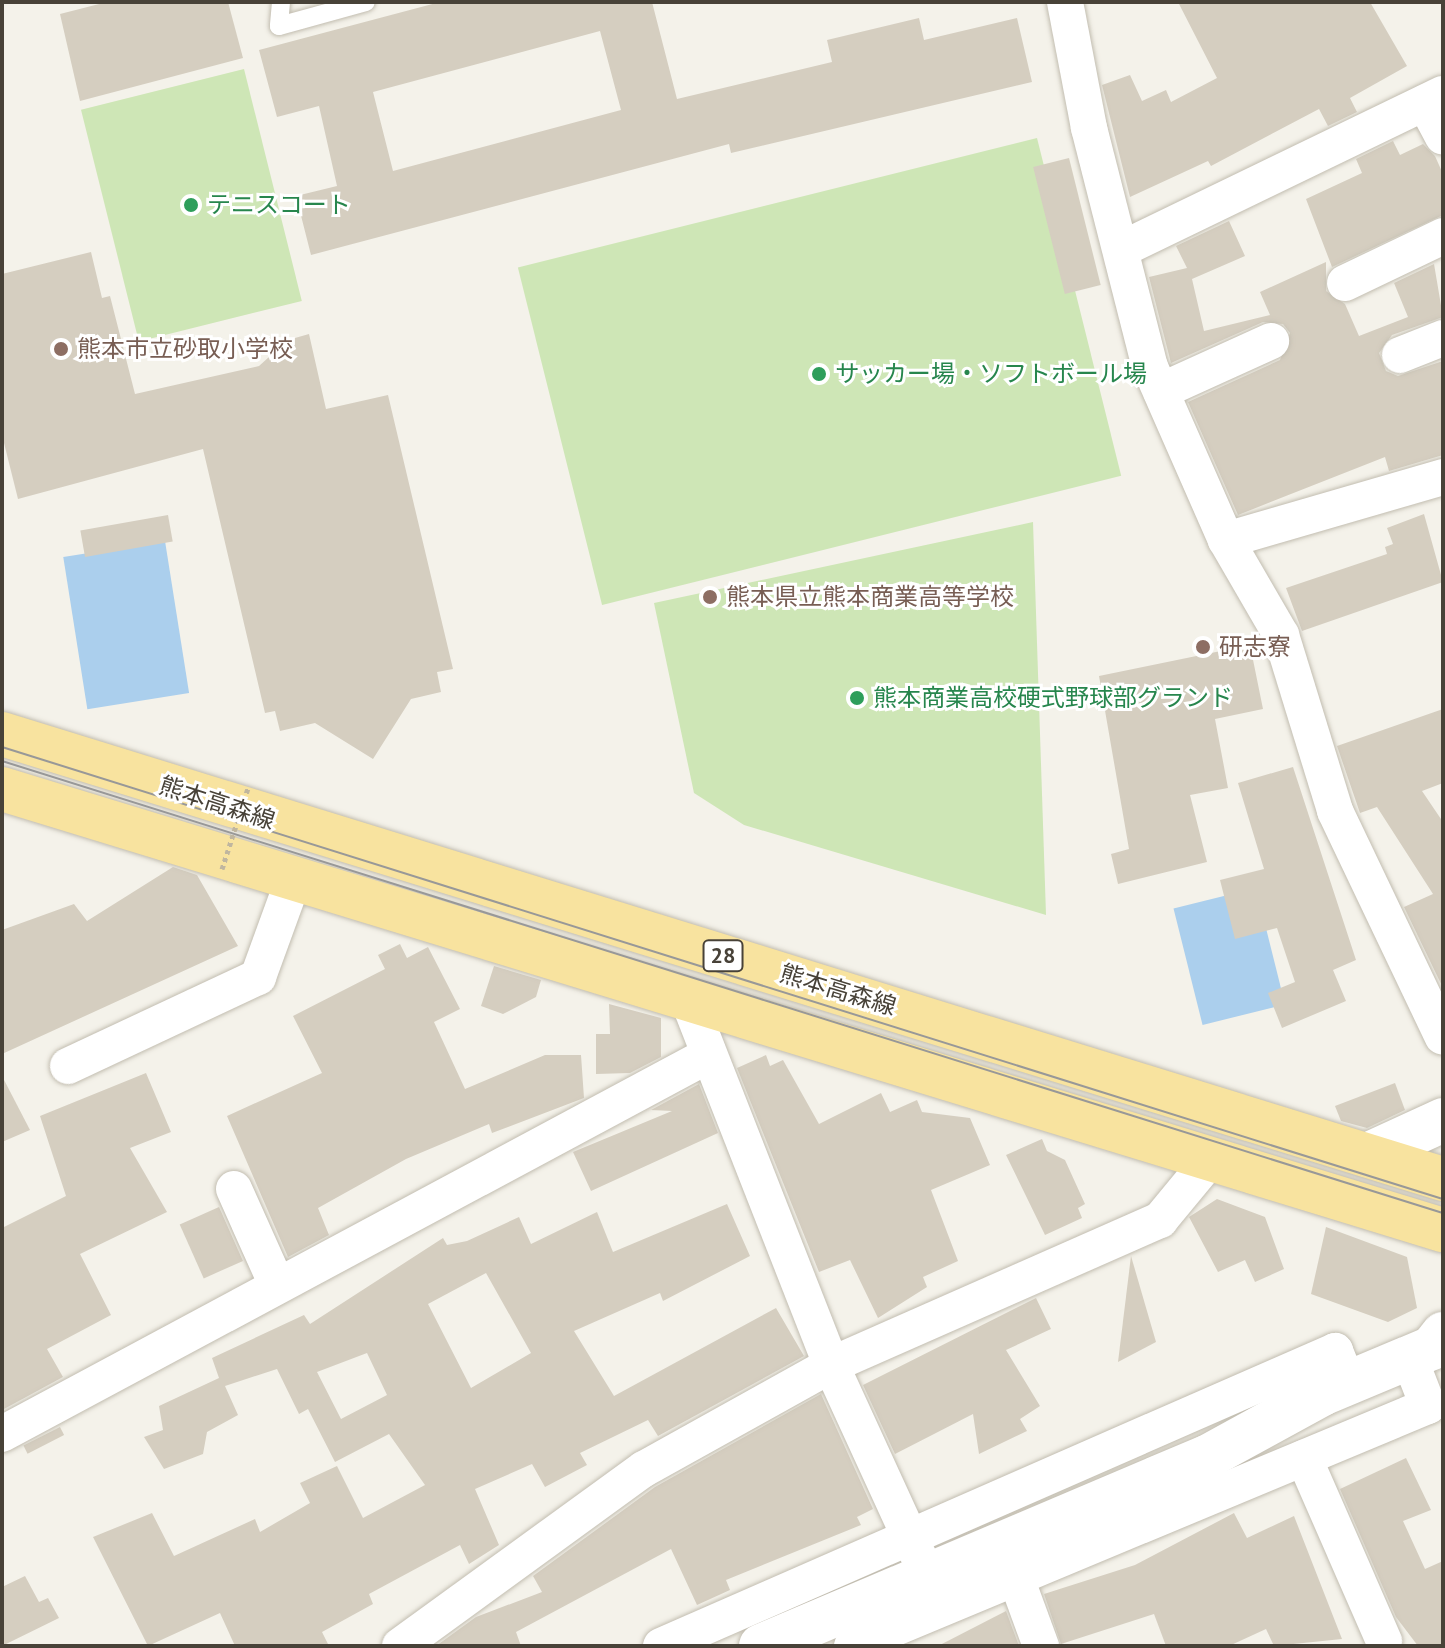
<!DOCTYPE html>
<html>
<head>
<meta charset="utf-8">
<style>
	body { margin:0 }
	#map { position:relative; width:1445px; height:1648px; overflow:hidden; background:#f4f2ea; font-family:"PT Sans","Noto Sans JP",sans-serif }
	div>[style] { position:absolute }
	.green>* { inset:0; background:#cee6b6; transform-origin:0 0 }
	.water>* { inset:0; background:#abcfed; transform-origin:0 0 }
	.building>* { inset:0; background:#d5cec0; transform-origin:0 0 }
	.roads { filter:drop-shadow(0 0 2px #c2bdb0) drop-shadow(0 0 2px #c2bdb0) }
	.service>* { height:18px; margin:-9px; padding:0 9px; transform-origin:9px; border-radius:9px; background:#fff }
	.minor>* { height:36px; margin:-18px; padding:0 18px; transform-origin:18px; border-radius:18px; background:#fff }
	.tertiary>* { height:44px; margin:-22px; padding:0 22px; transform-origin:22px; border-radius:22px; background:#fff }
	.primary>* { height:44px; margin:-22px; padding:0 22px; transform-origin:22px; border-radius:22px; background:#f8e39f }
	.tram>* { height:2px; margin:-1px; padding:0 1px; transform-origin:1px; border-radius:1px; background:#989898 }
	.path-bridge>* { height:5px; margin-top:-2.5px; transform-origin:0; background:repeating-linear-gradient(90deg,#c0b69f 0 4px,transparent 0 8px) }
	.dots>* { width:22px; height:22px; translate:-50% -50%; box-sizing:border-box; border:4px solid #fff; border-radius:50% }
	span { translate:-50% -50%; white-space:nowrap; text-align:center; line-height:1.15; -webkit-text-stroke:6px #fff; paint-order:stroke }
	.shield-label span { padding:2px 6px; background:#fff; border:2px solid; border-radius:6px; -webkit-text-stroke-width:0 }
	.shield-label { font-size:22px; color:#484238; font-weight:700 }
	.leisure-label { font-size:24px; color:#27864d }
	.left { translate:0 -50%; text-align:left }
	.education-label { font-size:24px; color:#785e54 }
	.street-label { font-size:24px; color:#484238 }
	.frame { position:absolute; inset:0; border:4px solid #484238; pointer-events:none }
</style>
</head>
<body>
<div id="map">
	<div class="green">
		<div style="left:244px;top:69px;width:239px;height:168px;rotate:76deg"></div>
		<div style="left:1037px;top:138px;width:348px;height:535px;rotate:76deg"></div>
		<div style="clip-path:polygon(1033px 522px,1046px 915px,744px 825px,694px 793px,654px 603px)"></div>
	</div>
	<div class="water">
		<div style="left:165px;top:541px;width:154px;height:103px;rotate:81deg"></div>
		<div style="left:1256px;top:888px;width:120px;height:85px;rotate:76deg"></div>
	</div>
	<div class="building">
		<div style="clip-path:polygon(107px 2px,228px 2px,243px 58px,80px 101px,60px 14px)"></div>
		<div style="clip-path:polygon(evenodd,440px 2px,652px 2px,677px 99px,832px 62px,827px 40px,919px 18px,924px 40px,1017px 18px,1032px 82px,731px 153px,729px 144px,311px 255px,296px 196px,337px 186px,319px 106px,277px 117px,259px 50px,440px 2px,600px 31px,621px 110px,393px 171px,373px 92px,600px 31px)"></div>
		<div style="clip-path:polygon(1178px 2px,1370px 2px,1407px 66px,1350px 98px,1357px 112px,1328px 126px,1319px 109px,1211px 166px,1208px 161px,1130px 197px,1102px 85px,1130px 75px,1142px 101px,1166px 90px,1171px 102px,1217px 78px)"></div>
		<div style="clip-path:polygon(1393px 141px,1400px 155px,1423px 144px,1435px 156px,1443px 174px,1443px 215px,1332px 267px,1306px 199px,1362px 173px,1356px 159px)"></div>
		<div style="left:1069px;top:158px;width:131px;height:37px;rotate:76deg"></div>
		<div style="clip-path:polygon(1229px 221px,1245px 256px,1192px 279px,1204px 331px,1270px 315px,1260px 292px,1326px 262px,1326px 291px,1345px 304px,1359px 336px,1408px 317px,1394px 283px,1434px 264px,1443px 317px,1392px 335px,1379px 353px,1386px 371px,1398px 376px,1443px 361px,1443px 455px,1389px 471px,1385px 457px,1238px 515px,1188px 402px,1280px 360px,1290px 333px,1283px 324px,1263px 322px,1171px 363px,1149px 277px,1187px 268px,1176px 246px)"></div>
		<div style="clip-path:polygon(91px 252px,102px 298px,110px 296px,135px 394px,259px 366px,288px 340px,309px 334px,326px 409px,388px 395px,453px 669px,437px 672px,441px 692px,411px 699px,373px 759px,315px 723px,280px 731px,275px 711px,265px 713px,203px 449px,18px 499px,2px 435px,2px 274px)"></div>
		<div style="clip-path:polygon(1424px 514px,1443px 582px,1302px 631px,1286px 588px,1387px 554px,1385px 547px,1393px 544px,1387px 528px)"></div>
		<div style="left:168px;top:515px;width:27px;height:89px;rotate:80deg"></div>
		<div style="clip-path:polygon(1250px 645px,1263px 709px,1215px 719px,1228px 788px,1190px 795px,1207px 862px,1118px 884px,1111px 854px,1129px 849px,1099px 676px)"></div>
		<div style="clip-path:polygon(1443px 709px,1443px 783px,1422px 791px,1443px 822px,1443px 988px,1404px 907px,1433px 894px,1377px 807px,1360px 813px,1337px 746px)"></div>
		<div style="clip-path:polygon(1293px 767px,1356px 960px,1333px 970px,1346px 1001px,1282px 1028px,1268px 993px,1295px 982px,1277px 928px,1235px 939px,1220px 880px,1264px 869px,1238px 783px)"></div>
		<div style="clip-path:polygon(173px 867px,197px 875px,238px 946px,2px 1054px,2px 930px,74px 904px,87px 921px)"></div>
		<div style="clip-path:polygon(400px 944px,407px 958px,428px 947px,460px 1009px,434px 1022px,465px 1089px,545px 1055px,581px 1055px,584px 1098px,492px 1133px,489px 1124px,406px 1159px,318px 1208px,329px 1235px,288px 1257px,227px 1116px,322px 1073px,293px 1016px,385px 969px,378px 955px)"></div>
		<div style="clip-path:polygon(494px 966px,541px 980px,536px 997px,503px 1014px,481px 1006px)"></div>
		<div style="clip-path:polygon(609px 1004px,661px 1018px,661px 1057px,630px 1073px,596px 1074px,596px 1034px,610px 1034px)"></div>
		<div style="clip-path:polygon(766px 1055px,770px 1066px,783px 1060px,819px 1124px,881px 1093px,890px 1112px,917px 1100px,922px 1112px,970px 1118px,990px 1165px,931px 1190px,958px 1261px,923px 1277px,927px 1287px,878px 1318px,850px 1260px,819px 1272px,737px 1068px)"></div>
		<div style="clip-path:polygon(146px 1073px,171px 1132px,130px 1148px,167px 1212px,80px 1254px,111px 1315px,47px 1349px,63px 1377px,4px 1409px,2px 1228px,66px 1196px,40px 1116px)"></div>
		<div style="clip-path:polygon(2px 1076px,30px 1130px,2px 1142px)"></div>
		<div style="clip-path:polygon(1395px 1083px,1405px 1110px,1367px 1128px,1341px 1121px,1335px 1106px)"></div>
		<div style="clip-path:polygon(699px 1084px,718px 1133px,591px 1191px,573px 1152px,672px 1111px,651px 1110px)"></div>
		<div style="clip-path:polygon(1042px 1139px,1047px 1151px,1065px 1160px,1085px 1204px,1078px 1208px,1082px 1218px,1045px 1235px,1006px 1155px)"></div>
		<div style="clip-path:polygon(1217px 1199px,1265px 1217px,1284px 1269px,1255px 1282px,1245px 1260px,1218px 1272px,1189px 1217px)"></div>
		<div style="clip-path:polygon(evenodd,727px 1204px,750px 1256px,663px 1301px,660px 1293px,574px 1331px,614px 1396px,776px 1308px,804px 1356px,658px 1436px,648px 1420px,580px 1453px,587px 1465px,545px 1487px,532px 1464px,475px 1489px,499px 1545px,469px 1564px,460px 1545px,369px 1594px,373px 1604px,322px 1632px,329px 1646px,235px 1646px,220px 1613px,148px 1646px,93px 1537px,152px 1513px,174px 1556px,255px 1519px,260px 1532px,310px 1503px,300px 1483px,337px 1466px,363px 1518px,425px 1485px,389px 1434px,335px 1462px,308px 1409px,299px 1414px,277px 1369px,225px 1386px,238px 1415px,207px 1432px,203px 1454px,164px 1469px,144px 1437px,163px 1430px,159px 1406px,219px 1378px,212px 1358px,304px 1315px,310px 1324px,443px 1238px,447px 1245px,467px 1241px,519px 1217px,531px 1244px,597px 1212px,613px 1252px,727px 1204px,486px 1273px,531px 1353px,471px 1388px,428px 1304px,486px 1273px,727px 1204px,367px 1353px,387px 1395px,341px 1419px,317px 1372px,367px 1353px)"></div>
		<div style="left:219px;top:1207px;width:59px;height:43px;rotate:66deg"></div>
		<div style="clip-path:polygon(1326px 1227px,1407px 1257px,1417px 1308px,1388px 1322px,1311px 1294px)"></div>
		<div style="clip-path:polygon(1131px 1256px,1156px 1342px,1118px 1362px)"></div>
		<div style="clip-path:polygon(1036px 1298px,1051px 1329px,1006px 1350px,1040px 1406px,1020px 1419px,1027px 1431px,979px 1454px,973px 1414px,895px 1454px,863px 1385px)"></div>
		<div style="clip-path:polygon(821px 1394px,873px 1509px,857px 1517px,861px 1525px,726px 1580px,730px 1590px,697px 1605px,671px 1549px,516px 1632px,521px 1646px,436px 1646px,476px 1617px,542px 1592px,533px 1576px,655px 1487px)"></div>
		<div style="left:60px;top:1427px;width:9px;height:41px;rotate:63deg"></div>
		<div style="clip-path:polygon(1406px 1458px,1431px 1510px,1403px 1521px,1425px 1569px,1443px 1561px,1443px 1646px,1418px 1646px,1396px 1617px,1340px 1489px)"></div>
		<div style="clip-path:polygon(1234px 1513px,1247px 1538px,1294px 1516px,1342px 1639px,1274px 1646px,1266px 1629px,1229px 1646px,1166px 1646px,1154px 1614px,1061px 1644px,1044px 1594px,1135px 1565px)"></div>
		<div style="clip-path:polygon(25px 1576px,39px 1602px,48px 1598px,59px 1618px,2px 1646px,2px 1587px)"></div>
		<div style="clip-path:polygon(1006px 1611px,1019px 1646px,938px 1646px)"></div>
	</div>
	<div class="roads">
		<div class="service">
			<div style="left:281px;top:2px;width:24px;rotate:95deg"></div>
			<div style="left:279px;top:26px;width:90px;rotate:-15.4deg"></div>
		</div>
		<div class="minor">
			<div style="left:1065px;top:2px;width:128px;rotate:79.2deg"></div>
			<div style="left:1089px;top:128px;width:247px;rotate:75.7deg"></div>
			<div style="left:1150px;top:367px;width:189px;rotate:66.3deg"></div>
			<div style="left:1226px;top:540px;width:110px;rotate:59.9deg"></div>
			<div style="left:1281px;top:635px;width:184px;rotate:72.9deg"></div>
			<div style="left:1335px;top:811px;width:250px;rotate:64.5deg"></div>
			<div style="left:1425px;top:103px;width:38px;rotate:62deg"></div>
			<div style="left:1122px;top:249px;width:356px;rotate:-25.8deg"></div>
			<div style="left:1345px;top:283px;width:109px;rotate:-25.6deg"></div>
			<div style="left:1400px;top:355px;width:46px;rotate:-21.6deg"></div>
			<div style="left:1161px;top:391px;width:121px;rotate:-24.4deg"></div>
			<div style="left:1226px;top:540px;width:226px;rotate:-16.2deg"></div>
			<div style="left:687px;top:997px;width:395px;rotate:68.6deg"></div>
			<div style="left:831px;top:1365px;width:211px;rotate:65.4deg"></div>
			<div style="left:68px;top:1066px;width:210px;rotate:-25.1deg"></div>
			<div style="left:258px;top:977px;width:105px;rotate:-70deg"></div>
			<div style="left:234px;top:1189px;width:105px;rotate:65.9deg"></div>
			<div style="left:2px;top:1434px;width:800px;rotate:-28.2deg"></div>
			<div style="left:1304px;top:1458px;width:200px;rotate:66.4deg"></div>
			<div style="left:1008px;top:1556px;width:96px;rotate:69.9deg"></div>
			<div style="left:400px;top:1646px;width:301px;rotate:-36deg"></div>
			<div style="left:644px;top:1469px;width:214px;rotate:-29.1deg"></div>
			<div style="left:831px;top:1365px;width:360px;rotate:-23.8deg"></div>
			<div style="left:1160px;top:1220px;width:75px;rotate:-50.4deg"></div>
			<div style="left:661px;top:1646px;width:736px;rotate:-23.64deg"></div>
			<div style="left:1335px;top:1351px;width:35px;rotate:68deg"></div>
			<div style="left:852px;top:1646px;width:624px;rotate:-22.62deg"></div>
			<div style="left:1428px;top:1406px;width:53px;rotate:-111.2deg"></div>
		</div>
		<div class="tertiary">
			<div style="left:1367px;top:1155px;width:84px;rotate:-24.7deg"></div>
			<div style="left:761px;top:1646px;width:484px;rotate:-23deg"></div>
			<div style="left:1207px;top:1457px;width:131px;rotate:-28.7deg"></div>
			<div style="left:1322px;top:1394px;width:119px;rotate:-22.7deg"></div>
			<div style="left:1432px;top:1348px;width:18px;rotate:-52deg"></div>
		</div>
		<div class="primary">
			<div style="left:2px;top:734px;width:1508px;rotate:17.16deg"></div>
			<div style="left:2px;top:789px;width:1507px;rotate:17.02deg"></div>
		</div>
	</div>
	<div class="tram">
		<div style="left:2px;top:747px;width:1510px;rotate:17.42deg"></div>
		<div style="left:2px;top:761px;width:1510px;rotate:17.42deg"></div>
	</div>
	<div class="path-bridge">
		<div style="left:222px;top:869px;width:85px;rotate:-72.2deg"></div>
	</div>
	<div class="dots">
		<div style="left:191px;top:205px;background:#2e9e5b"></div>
		<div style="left:61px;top:349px;background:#8d6e63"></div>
		<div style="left:819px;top:374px;background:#2e9e5b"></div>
		<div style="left:710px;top:597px;background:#8d6e63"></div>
		<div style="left:1203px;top:647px;background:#8d6e63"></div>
		<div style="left:857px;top:698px;background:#2e9e5b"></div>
	</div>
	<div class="shield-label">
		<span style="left:723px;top:956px">28</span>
	</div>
	<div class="leisure-label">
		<span class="left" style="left:207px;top:205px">テニスコート</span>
		<span class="left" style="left:835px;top:374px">サッカー場・ソフトボール場</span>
		<span class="left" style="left:873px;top:698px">熊本商業高校硬式野球部グランド</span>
	</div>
	<div class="education-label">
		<span class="left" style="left:77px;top:349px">熊本市立砂取小学校</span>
		<span class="left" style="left:726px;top:597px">熊本県立熊本商業高等学校</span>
		<span class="left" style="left:1219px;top:647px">研志寮</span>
	</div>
	<div class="street-label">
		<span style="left:217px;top:803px;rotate:18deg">熊本高森線</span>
		<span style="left:838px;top:990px;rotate:17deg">熊本高森線</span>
	</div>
	<div class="frame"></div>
</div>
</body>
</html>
